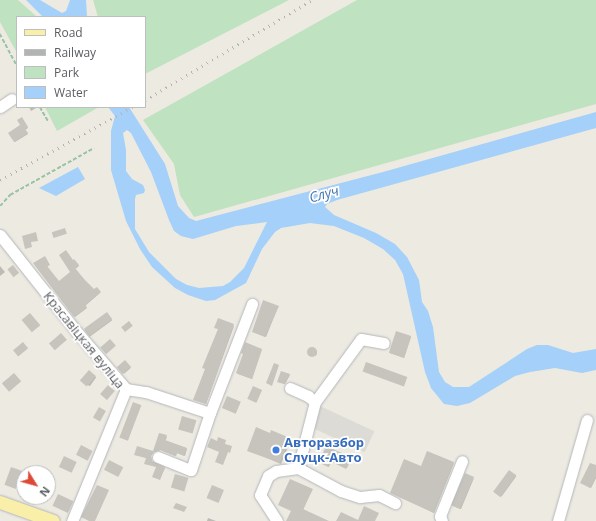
<!DOCTYPE html>
<html>
<head>
<meta charset="utf-8">
<style>
	body { margin:0 }
	#map { position:relative; width:596px; height:521px; overflow:hidden; background:#eceae1; font-family:"Open Sans",sans-serif }
	div>[style] { position:absolute }
	.industrial>* { inset:0; background:#dddbd5; transform-origin:0 0 }
	.green>* { inset:0; background:#bfe2c0 }
	.water>* { inset:0; background:#a4d0f9 }
	.shadow>* { inset:0; background:#0003; transform-origin:0 0 }
	.round { border-radius:50% }
	.building>* { inset:0; background:#c7c4be; transform-origin:0 0 }
	.path>* { height:1.5px; margin-top:-0.75px; transform-origin:0; background:repeating-linear-gradient(90deg,#99c2a6 0 4px,transparent 0 6px) }
	.roads { filter:drop-shadow(0 0 1px #b4b6bb) drop-shadow(0 0 1px #b4b6bb) }
	.minor>* { height:11px; margin:-5.5px; padding:0 5.5px; transform-origin:5.5px; border-radius:5.5px; background:#fff }
	.major>* { height:13px; margin:-6.5px; padding:0 6.5px; transform-origin:6.5px; border-radius:6.5px; background:#f9efa8 }
	.rail>* { height:2.5px; margin-top:-1.25px; transform-origin:0; background:repeating-linear-gradient(90deg,#b2b3b3 0 1px,transparent 0 6px) }
	.dots>* { width:11px; height:11px; translate:-50% -50%; box-sizing:border-box; border:2px solid #fff; border-radius:50% }
	span { translate:-50% -50%; white-space:nowrap; text-align:center; line-height:1.15; -webkit-text-stroke:3.5px #fff; paint-order:stroke }
	.street-label { font-size:13px; color:#5a5d61 }
	.shop-label { font-size:13px; color:#366cbe; font-weight:700 }
	.left { translate:0 -50%; text-align:left }
	.water-label { font-size:14px; color:#4676b2; font-style:italic }
	.legend { position:absolute; left:16px; top:16px; width:130px; height:92px; box-sizing:border-box; background:#fff; border:1px solid #bdbec0; margin:0; padding:5px 7px; list-style:none; font-size:12px; color:#5a5d61 }
	.legend li { display:flex; align-items:center; gap:8px; height:20px }
	.legend b { width:20px; border:1px solid #bdbec0 }
	.north { position:absolute; left:16px; top:465px; width:40px; height:40px; box-sizing:border-box; background:#fff; border:1px solid #bdbec0; border-radius:50%; rotate:127deg; font-size:11px; font-weight:700; line-height:16px; text-align:center; color:#5a5d61 }
	.north::after { content:''; display:block; margin:auto; width:14px; height:18px; background:#dd4936; clip-path:polygon(50% 0,100% 100%,50% 72%,0 100%) }
</style>
</head>
<body>
<div id="map">
	<div class="industrial">
		<div style="left:320px;top:406px;width:60px;height:23px;rotate:25deg"></div>
	</div>
	<div class="green">
		<div style="clip-path:polygon(0 0,18px 0,37px 17px,17px 17px,17px 53px,0 22px)"></div>
		<div style="clip-path:polygon(93px 0,289px 0,145px 74px,145px 17px,98px 17px)"></div>
		<div style="clip-path:polygon(357px 0,596px 0,596px 104px,194px 217px,180px 195px,174px 164px,143px 120px)"></div>
		<div style="clip-path:polygon(45px 107px,99px 107px,57px 131px)"></div>
	</div>
	<div class="water">
		<div style="clip-path:polygon(26px 0,40px 0,62px 13px,66px 11px,70px 0,86px 0,87px 17px,43px 17px)"></div>
		<div style="clip-path:polygon(evenodd,108px 107px,129px 107px,165px 164px,178px 206px,189px 218px,196px 221px,383px 172px,596px 112px,596px 128px,337px 200px,327px 204px,325px 207px,334px 215px,376px 233px,395px 244px,407px 257px,419px 280px,422px 302px,428px 311px,433px 327px,439px 372px,445px 382px,453px 387px,469px 387px,527px 349px,537px 345px,548px 345px,573px 353px,596px 349px,596px 370px,582px 373px,555px 368px,530px 372px,515px 376px,470px 403px,457px 406px,444px 404px,431px 388px,425px 372px,403px 274px,395px 260px,383px 249px,364px 238px,334px 226px,310px 223px,281px 228px,275px 232px,262px 249px,246px 283px,215px 300px,206px 301px,188px 295px,175px 288px,152px 267px,140px 249px,126px 221px,111px 170px,111px 131px,115px 116px,108px 107px,127px 130px,131px 133px,151px 172px,169px 220px,174px 231px,181px 236px,193px 239px,236px 226px,267px 222px,244px 268px,230px 282px,223px 286px,199px 288px,187px 285px,176px 279px,149px 252px,135px 229px,135px 199px,136px 195px,144px 193px,145px 190px,143px 185px,132px 179px,126px 171px,126px 150px,123px 133px,127px 130px)"></div>
		<div style="clip-path:polygon(78px 167px,85px 179px,56px 196px,39px 188px)"></div>
	</div>
	<div class="shadow">
		<div style="clip-path:polygon(29px 107px,36px 107px,36px 108px,31px 111px)"></div>
		<div style="clip-path:polygon(21px 118px,28px 128px,25px 130px,28px 134px,15px 142px,9px 133px,21px 125px)"></div>
		<div style="clip-path:polygon(46px 258px,49px 265px,47px 267px,59px 282px,72px 272px,74px 260px,79px 266px,75px 269px,94px 291px,96px 288px,100px 293px,85px 306px,87px 308px,75px 317px,35px 263px)"></div>
		<div style="clip-path:polygon(0 266px,5px 272px,0 276px)"></div>
		<div style="clip-path:polygon(278px 307px,266px 337px,254px 332px)"></div>
		<div style="left:107px;top:313px;width:9px;height:28px;rotate:54deg"></div>
		<div style="clip-path:polygon(234px 326px,206px 404px,195px 400px,219px 329px,216px 328px)"></div>
		<div style="clip-path:polygon(411px 337px,404px 358px,390px 353px)"></div>
		<div class="round" style="left:309.5px;top:348.5px;width:7px;height:7px"></div>
		<div style="clip-path:polygon(262px 349px,252px 379px,238px 374px,237px 373px)"></div>
		<div style="left:125px;top:361px;width:9px;height:9px;rotate:49deg"></div>
		<div style="left:89px;top:372px;width:9px;height:11px;rotate:36deg"></div>
		<div style="clip-path:polygon(281px 372px,290px 375px,285px 384px,278px 382px)"></div>
		<div style="left:14px;top:374px;width:10px;height:14px;rotate:53deg"></div>
		<div style="clip-path:polygon(140px 406px,128px 440px,120px 437px)"></div>
		<div style="clip-path:polygon(160px 434px,167px 437px,165px 441px,187px 449px,185px 456px,177px 453px,176px 456px,161px 450px,154px 452px,151px 456px,152px 462px,165px 468px,160px 479px,154px 477px,157px 467px,147px 458px,136px 455px,137px 448px,154px 452px)"></div>
		<div style="clip-path:polygon(290px 439px,291px 440px,281px 464px,248px 450px)"></div>
		<div style="clip-path:polygon(327px 447px,351px 459px,347px 468px,331px 461px,329px 467px,320px 463px)"></div>
		<div style="clip-path:polygon(454px 463px,434px 513px,392px 493px)"></div>
		<div style="clip-path:polygon(596px 467px,596px 478px,591px 488px,582px 483px)"></div>
		<div style="left:509px;top:471px;width:9px;height:25px;rotate:36deg"></div>
		<div style="clip-path:polygon(474px 478px,461px 509px,453px 506px,453px 505px)"></div>
		<div style="clip-path:polygon(312px 490px,303px 510px,326px 521px,287px 521px,292px 511px)"></div>
		<div style="clip-path:polygon(208px 518px,216px 521px,207px 521px)"></div>
	</div>
	<div class="building">
		<div style="clip-path:polygon(22px 117px,28px 127px,25px 129px,28px 133px,14px 142px,8px 133px,20px 125px,17px 120px)"></div>
		<div style="left:65px;top:228px;width:6px;height:14px;rotate:72deg"></div>
		<div style="clip-path:polygon(36px 232px,38px 241px,31px 242px,32px 247px,25px 249px,22px 236px)"></div>
		<div style="clip-path:polygon(66px 250px,73px 260px,74px 259px,79px 265px,75px 268px,84px 279px,94px 289px,97px 287px,101px 292px,85px 305px,87px 307px,74px 317px,33px 263px,45px 256px,50px 265px,47px 266px,59px 281px,70px 272px,59px 255px)"></div>
		<div style="left:13px;top:265px;width:10px;height:7px;rotate:53deg"></div>
		<div style="clip-path:polygon(263px 300px,279px 306px,265px 337px,252px 332px)"></div>
		<div style="left:107px;top:312px;width:9px;height:28px;rotate:54deg"></div>
		<div style="left:30px;top:313px;width:16px;height:11px;rotate:50deg"></div>
		<div style="clip-path:polygon(218px 318px,234px 324px,206px 404px,193px 400px,205px 369px,202px 368px,218px 329px,214px 328px)"></div>
		<div style="left:129px;top:321px;width:6px;height:10px;rotate:51deg"></div>
		<div style="left:396px;top:331px;width:16px;height:23px;rotate:18deg"></div>
		<div style="left:61px;top:333px;width:9px;height:16px;rotate:49deg"></div>
		<div style="left:110px;top:339px;width:9px;height:13px;rotate:49deg"></div>
		<div style="left:23px;top:342px;width:8px;height:13px;rotate:50deg"></div>
		<div style="clip-path:polygon(245px 342px,262px 349px,252px 379px,236px 373px,243px 354px,241px 353px)"></div>
		<div class="round" style="left:307px;top:347px;width:10px;height:10px"></div>
		<div style="left:125px;top:360px;width:9px;height:11px;rotate:49deg"></div>
		<div style="left:366px;top:362px;width:44px;height:10px;rotate:20deg"></div>
		<div style="clip-path:polygon(274px 363px,279px 365px,272px 386px,266px 383px)"></div>
		<div style="left:89px;top:370px;width:9px;height:14px;rotate:41deg"></div>
		<div style="clip-path:polygon(281px 371px,290px 374px,284px 384px,277px 382px)"></div>
		<div style="left:14px;top:373px;width:11px;height:16px;rotate:49deg"></div>
		<div style="left:108px;top:385px;width:9px;height:12px;rotate:41deg"></div>
		<div style="left:253px;top:386px;width:10px;height:14px;rotate:24deg"></div>
		<div style="left:227px;top:396px;width:15px;height:13px;rotate:23deg"></div>
		<div style="left:133px;top:402px;width:9px;height:38px;rotate:21deg"></div>
		<div style="left:99px;top:407px;width:8px;height:12px;rotate:30deg"></div>
		<div style="left:182px;top:416px;width:15px;height:14px;rotate:16deg"></div>
		<div style="clip-path:polygon(256px 427px,270px 433px,271px 430px,290px 438px,280px 463px,247px 451px)"></div>
		<div style="clip-path:polygon(159px 433px,167px 435px,165px 440px,187px 448px,184px 456px,177px 453px,175px 456px,160px 450px,153px 452px,151px 455px,152px 461px,165px 467px,160px 480px,152px 477px,156px 467px,144px 464px,146px 458px,134px 455px,137px 446px,153px 451px)"></div>
		<div style="clip-path:polygon(218px 437px,226px 440px,225px 444px,232px 446px,230px 453px,228px 452px,223px 465px,215px 462px,219px 452px,207px 447px,211px 438px,217px 441px)"></div>
		<div style="left:81px;top:445px;width:13px;height:11px;rotate:27deg"></div>
		<div style="clip-path:polygon(326px 446px,351px 457px,346px 469px,330px 461px,328px 467px,319px 462px)"></div>
		<div style="clip-path:polygon(427px 451px,454px 462px,434px 513px,390px 493px,404px 459px,421px 466px)"></div>
		<div style="left:64px;top:456px;width:14px;height:12px;rotate:25deg"></div>
		<div style="left:109px;top:460px;width:16px;height:11px;rotate:27deg"></div>
		<div style="clip-path:polygon(590px 463px,596px 465px,596px 477px,590px 488px,580px 483px)"></div>
		<div style="left:11px;top:467px;width:12px;height:19px;rotate:20deg"></div>
		<div style="left:509px;top:470px;width:9px;height:27px;rotate:36deg"></div>
		<div style="left:465px;top:473px;width:10px;height:35px;rotate:24deg"></div>
		<div style="left:175px;top:474px;width:14px;height:14px;rotate:17deg"></div>
		<div style="clip-path:polygon(290px 479px,313px 489px,303px 509px,329px 521px,286px 521px,291px 511px,278px 505px)"></div>
		<div style="clip-path:polygon(97px 485px,109px 490px,95px 521px,89px 521px,81px 517px)"></div>
		<div style="left:212px;top:485px;width:13px;height:14px;rotate:23deg"></div>
		<div style="left:58px;top:494px;width:17px;height:13px;rotate:25deg"></div>
		<div style="clip-path:polygon(176px 503px,187px 507px,184px 512px,173px 508px)"></div>
		<div style="clip-path:polygon(364px 506px,379px 513px,375px 521px,336px 521px,341px 512px,358px 520px)"></div>
	</div>
	<div class="path">
		<div style="left:0;top:34px;width:36px;rotate:62deg"></div>
		<div style="left:40px;top:107px;width:16px;rotate:60deg"></div>
		<div style="left:0;top:206px;width:15px;rotate:-48deg"></div>
		<div style="left:10px;top:195px;width:96px;rotate:-29.2deg"></div>
	</div>
	<div class="roads">
		<div class="minor">
			<div style="left:0;top:107px;width:14px;rotate:-34deg"></div>
			<div style="left:0;top:235px;width:124px;rotate:51.6deg"></div>
			<div style="left:77px;top:332px;width:75px;rotate:49.3deg"></div>
			<div style="left:126px;top:389px;width:143px;rotate:112.2deg"></div>
			<div style="left:290px;top:388px;width:20px;rotate:24deg"></div>
			<div style="left:308px;top:396px;width:9px;rotate:41deg"></div>
			<div style="left:126px;top:389px;width:20px;rotate:9deg"></div>
			<div style="left:146px;top:392px;width:67px;rotate:18.2deg"></div>
			<div style="left:158px;top:457px;width:35px;rotate:22deg"></div>
			<div style="left:191px;top:470px;width:60px;rotate:-71.6deg"></div>
			<div style="left:210px;top:413px;width:117px;rotate:-68.9deg"></div>
			<div style="left:298px;top:468px;width:68px;rotate:-75.6deg"></div>
			<div style="left:315px;top:402px;width:78px;rotate:-53.9deg"></div>
			<div style="left:361px;top:339px;width:23px;rotate:10deg"></div>
			<div style="left:277px;top:521px;width:31px;rotate:-123deg"></div>
			<div style="left:260px;top:495px;width:21px;rotate:-67deg"></div>
			<div style="left:268px;top:476px;width:9px;rotate:-32deg"></div>
			<div style="left:276px;top:471px;width:22px;rotate:-8deg"></div>
			<div style="left:298px;top:468px;width:49px;rotate:28.1deg"></div>
			<div style="left:341px;top:491px;width:20px;rotate:18deg"></div>
			<div style="left:360px;top:497px;width:19px;rotate:-6deg"></div>
			<div style="left:379px;top:495px;width:18px;rotate:27deg"></div>
			<div style="left:442px;top:521px;width:5px;rotate:-112deg"></div>
			<div style="left:440px;top:516px;width:59px;rotate:-68.2deg"></div>
			<div style="left:558px;top:521px;width:105px;rotate:-74deg"></div>
		</div>
		<div class="major">
			<div style="left:0;top:502px;width:56px;rotate:19.7deg"></div>
		</div>
	</div>
	<div class="rail">
		<div style="left:145px;top:100px;width:195px;rotate:-30.9deg"></div>
		<div style="left:0;top:180px;width:151px;rotate:-28.9deg"></div>
	</div>
	<div class="dots">
		<div style="left:276px;top:450px;background:#3f7fe0"></div>
	</div>
	<div class="street-label">
		<span style="left:84px;top:340px;rotate:51deg">Красавіцкая вуліца</span>
	</div>
	<div class="shop-label">
		<span class="left" style="left:284px;top:450px">Авторазбор<br>Слуцк-Авто</span>
	</div>
	<div class="water-label">
		<span style="left:324px;top:194px;rotate:-15deg">Случ</span>
	</div>
	<ul class="legend">
	<li><b style="height:5px;background:#f9efa8"></b>Road</li>
	<li><b style="height:5px;background:#b2b3b3"></b>Railway</li>
	<li><b style="height:11px;background:#bfe2c0"></b>Park</li>
	<li><b style="height:11px;background:#a4d0f9"></b>Water</li>
	</ul>
	<div class="north">N</div>
</div>
</body>
</html>
